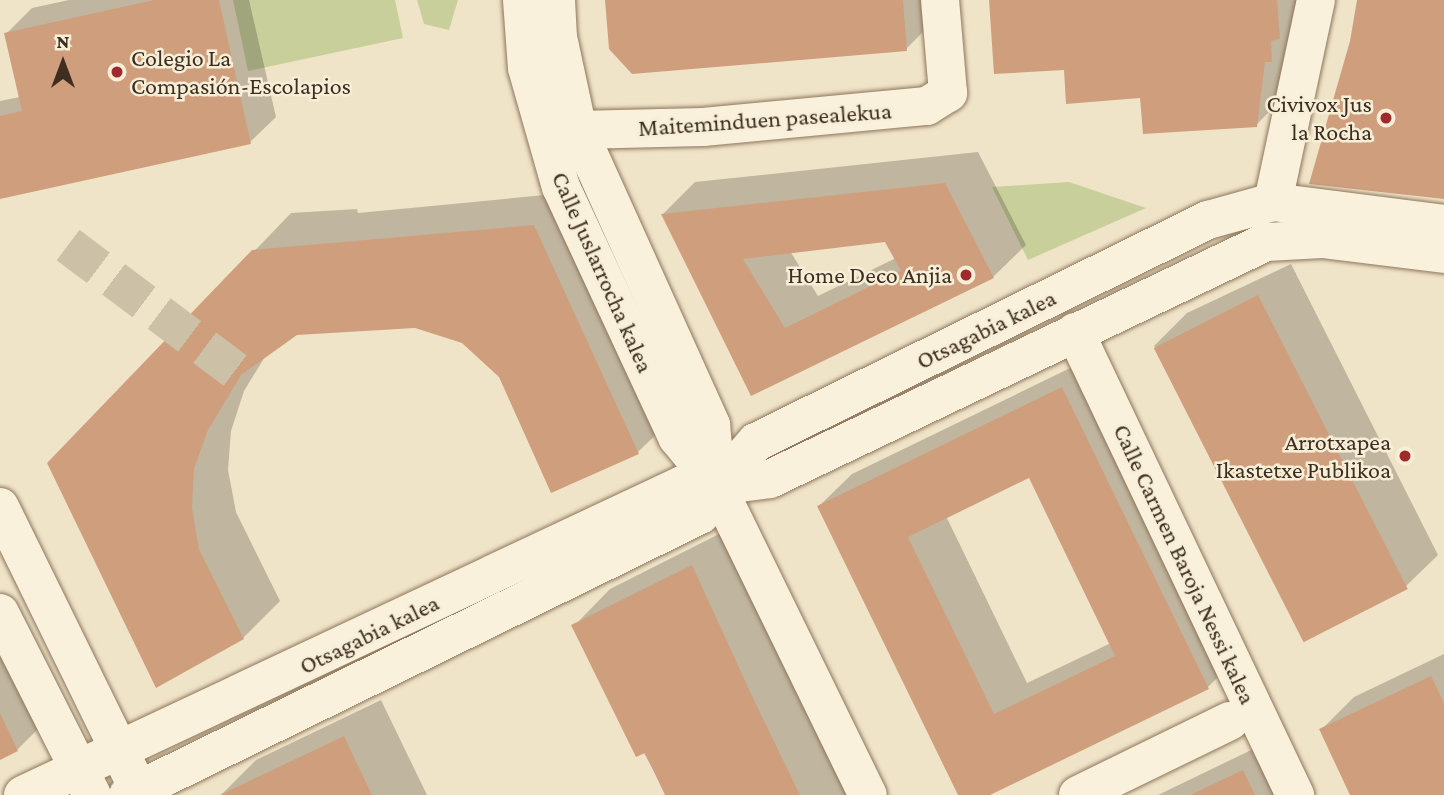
<!DOCTYPE html>
<html>
<head>
<meta charset="utf-8">
<style>
	body { margin:0 }
	#map { position:relative; width:1444px; height:795px; overflow:hidden; background:#f0e4c8; font-family:"Crimson Pro",serif }
	div>[style] { position:absolute }
	.green>* { inset:0; background:#c9cf9b }
	.shadow>* { inset:0; background:#0003 }
	.building>* { inset:0; background:#cf9f7d; transform-origin:0 0 }
	.minor-tunnel>* { height:38px; margin-top:-19px; transform-origin:0; background:repeating-linear-gradient(90deg,#ccc0a6 0 38px,transparent 0 57px) }
	.roads { filter:drop-shadow(0 0 2px #8d765c) drop-shadow(0 0 2px #8d765c) }
	.minor>* { height:38px; margin:-19px; padding:0 19px; transform-origin:19px; border-radius:19px; background:#faf1dc }
	.dots>* { width:19px; height:19px; translate:-50% -50%; box-sizing:border-box; border:4px solid #f7eed8; border-radius:50% }
	span { translate:-50% -50%; white-space:nowrap; text-align:center; line-height:1.15; -webkit-text-stroke:5px #f7eed8; paint-order:stroke }
	.poi-label { font-size:24px; color:#3d2e20 }
	.left { translate:0 -50%; text-align:left }
	.right { translate:-100% -50%; text-align:right }
	.street-label { font-size:24px; color:#3d2e20 }
	.north { position:absolute; left:28px; top:28px; width:70px; height:70px; -webkit-text-stroke:5px #f7eed8; paint-order:stroke; rotate:0deg; font-size:19px; font-weight:700; line-height:28px; text-align:center; color:#3d2e20 }
	.north::after { content:''; display:block; margin:auto; width:24px; height:32px; background:#3d2e20; clip-path:polygon(50% 0,100% 100%,50% 72%,0 100%) }
</style>
</head>
<body>
<div id="map">
	<div class="green">
		<div style="clip-path:polygon(233px 0,395px 0,403px 38px,248px 71px)"></div>
		<div style="clip-path:polygon(417px 0,458px 0,449px 30px,424px 24px)"></div>
		<div style="clip-path:polygon(1069px 182px,1146px 208px,1028px 260px,992px 187px)"></div>
	</div>
	<div class="shadow">
		<div style="clip-path:polygon(69px 0,249px 0,276px 117px,250px 142px,0 197px,0 101px,20px 97px,6px 34px,32px 8px)"></div>
		<div style="clip-path:polygon(607px 0,937px 0,938px 17px,906px 49px)"></div>
		<div style="clip-path:polygon(991px 0,1304px 0,1282px 99px,1256px 125px,1141px 96px,1066px 69px)"></div>
		<div style="clip-path:polygon(evenodd,978px 152px,1026px 245px,993px 277px,752px 393px,663px 214px,695px 182px,978px 152px,886px 241px,896px 258px,818px 296px,790px 251px,886px 241px)"></div>
		<div style="clip-path:polygon(566px 193px,671px 420px,638px 452px,552px 490px,501px 376px,463px 341px,416px 326px,297px 333px,266px 355px,244px 391px,231px 431px,228px 470px,236px 512px,280px 601px,243px 638px,157px 686px,49px 464px,291px 213px,357px 209px,358px 213px)"></div>
		<div style="clip-path:polygon(1291px 264px,1438px 555px,1405px 587px,1154px 346px,1187px 313px)"></div>
		<div style="clip-path:polygon(evenodd,1095px 356px,1240px 655px,1208px 687px,986px 795px,960px 795px,819px 506px,852px 474px,1095px 356px,1029px 476px,1111px 643px,1027px 683px,946px 516px,1029px 476px)"></div>
		<div style="clip-path:polygon(729px 529px,847px 795px,667px 795px,574px 626px,610px 589px)"></div>
		<div style="clip-path:polygon(0 599px,54px 713px,17px 750px,0 758px)"></div>
		<div style="clip-path:polygon(1444px 654px,1444px 795px,1352px 795px,1321px 730px,1354px 697px)"></div>
		<div style="clip-path:polygon(381px 700px,427px 795px,221px 795px,256px 760px)"></div>
		<div style="clip-path:polygon(1276px 738px,1303px 795px,1158px 795px)"></div>
	</div>
	<div class="building">
		<div style="clip-path:polygon(154px 0,219px 0,251px 144px,0 199px,0 116px,22px 111px,4px 33px)"></div>
		<div style="clip-path:polygon(605px 0,903px 0,907px 51px,632px 74px,609px 49px)"></div>
		<div style="clip-path:polygon(989px 0,1277px 0,1280px 39px,1271px 41px,1272px 62px,1265px 62px,1257px 127px,1143px 134px,1140px 98px,1066px 104px,1064px 70px,994px 74px)"></div>
		<div style="clip-path:polygon(1357px 0,1444px 0,1444px 199px,1309px 184px,1350px 41px)"></div>
		<div style="clip-path:polygon(evenodd,945px 183px,994px 278px,751px 396px,661px 214px,945px 183px,885px 242px,901px 271px,785px 328px,743px 259px,885px 242px)"></div>
		<div style="clip-path:polygon(534px 225px,639px 454px,551px 493px,499px 377px,462px 343px,415px 328px,297px 335px,241px 375px,208px 430px,194px 469px,192px 508px,199px 549px,244px 639px,156px 688px,47px 463px,252px 250px)"></div>
		<div style="left:1258px;top:295px;width:330px;height:117px;rotate:63deg"></div>
		<div style="clip-path:polygon(evenodd,1062px 387px,1209px 689px,990px 795px,958px 795px,817px 506px,1062px 387px,1029px 478px,1115px 656px,994px 714px,908px 537px,1029px 478px)"></div>
		<div style="clip-path:polygon(692px 565px,754px 700px,800px 795px,665px 795px,645px 753px,636px 757px,571px 625px)"></div>
		<div style="clip-path:polygon(1431px 676px,1444px 703px,1444px 795px,1350px 795px,1319px 729px)"></div>
		<div style="clip-path:polygon(0 713px,18px 751px,0 760px)"></div>
		<div style="clip-path:polygon(344px 736px,372px 795px,220px 795px)"></div>
		<div style="clip-path:polygon(1243px 770px,1255px 795px,1190px 795px)"></div>
	</div>
	<div class="minor-tunnel">
		<div style="left:68px;top:245px;width:216px;rotate:36.9deg"></div>
	</div>
	<div class="roads">
		<div class="minor">
			<div style="left:522px;top:0;width:68px;rotate:85.8deg"></div>
			<div style="left:527px;top:68px;width:124px;rotate:74.1deg"></div>
			<div style="left:561px;top:187px;width:276px;rotate:65.1deg"></div>
			<div style="left:677px;top:437px;width:63px;rotate:50.8deg"></div>
			<div style="left:717px;top:486px;width:344px;rotate:64deg"></div>
			<div style="left:556px;top:0;width:37px;rotate:87deg"></div>
			<div style="left:558px;top:37px;width:95px;rotate:77.9deg"></div>
			<div style="left:578px;top:130px;width:324px;rotate:65.7deg"></div>
			<div style="left:711px;top:425px;width:61px;rotate:84.4deg"></div>
			<div style="left:578px;top:130px;width:125px;rotate:-1.4deg"></div>
			<div style="left:703px;top:127px;width:225px;rotate:-5.4deg"></div>
			<div style="left:927px;top:106px;width:25px;rotate:-32deg"></div>
			<div style="left:948px;top:93px;width:93px;rotate:-94.9deg"></div>
			<div style="left:1273px;top:202px;width:207px;rotate:-78deg"></div>
			<div style="left:1075px;top:332px;width:513px;rotate:64.58deg"></div>
			<div style="left:0;top:507px;width:297px;rotate:63.9deg"></div>
			<div style="left:0;top:613px;width:204px;rotate:63.2deg"></div>
			<div style="left:23px;top:795px;width:728px;rotate:-25.19deg"></div>
			<div style="left:682px;top:485px;width:35px;rotate:2deg"></div>
			<div style="left:717px;top:486px;width:53px;rotate:-7.5deg"></div>
			<div style="left:770px;top:479px;width:550px;rotate:-25.54deg"></div>
			<div style="left:1266px;top:242px;width:56px;rotate:-3.1deg"></div>
			<div style="left:1322px;top:239px;width:123px;rotate:7deg"></div>
			<div style="left:128px;top:795px;width:637px;rotate:-26.08deg"></div>
			<div style="left:700px;top:515px;width:34px;rotate:-60deg"></div>
			<div style="left:717px;top:486px;width:59px;rotate:-48.4deg"></div>
			<div style="left:756px;top:442px;width:504px;rotate:-26.16deg"></div>
			<div style="left:1208px;top:220px;width:67px;rotate:-15.5deg"></div>
			<div style="left:1273px;top:202px;width:172px;rotate:7.3deg"></div>
			<div style="left:1078px;top:795px;width:169px;rotate:-26deg"></div>
		</div>
	</div>
	<div class="dots">
		<div style="left:117px;top:72px;background:#9e2a2b"></div>
		<div style="left:1386px;top:118px;background:#9e2a2b"></div>
		<div style="left:966px;top:275px;background:#9e2a2b"></div>
		<div style="left:1405px;top:456px;background:#9e2a2b"></div>
	</div>
	<div class="poi-label">
		<span class="left" style="left:131px;top:72px">Colegio La<br>Compasión-Escolapios</span>
		<span class="right" style="left:1372px;top:118px">Civivox Jus<br>la Rocha</span>
		<span class="right" style="left:952px;top:275px">Home Deco Anjia</span>
		<span class="right" style="left:1391px;top:456px">Arrotxapea<br>Ikastetxe Publikoa</span>
	</div>
	<div class="street-label">
		<span style="left:765px;top:119px;rotate:-4deg">Maiteminduen pasealekua</span>
		<span style="left:603px;top:272px;rotate:66deg">Calle Juslarrocha kalea</span>
		<span style="left:986px;top:329px;rotate:-26deg">Otsagabia kalea</span>
		<span style="left:1185px;top:564px;rotate:65deg">Calle Carmen Baroja Nessi kalea</span>
		<span style="left:369px;top:634px;rotate:-26deg">Otsagabia kalea</span>
	</div>
	<div class="north">N</div>
</div>
</body>
</html>
